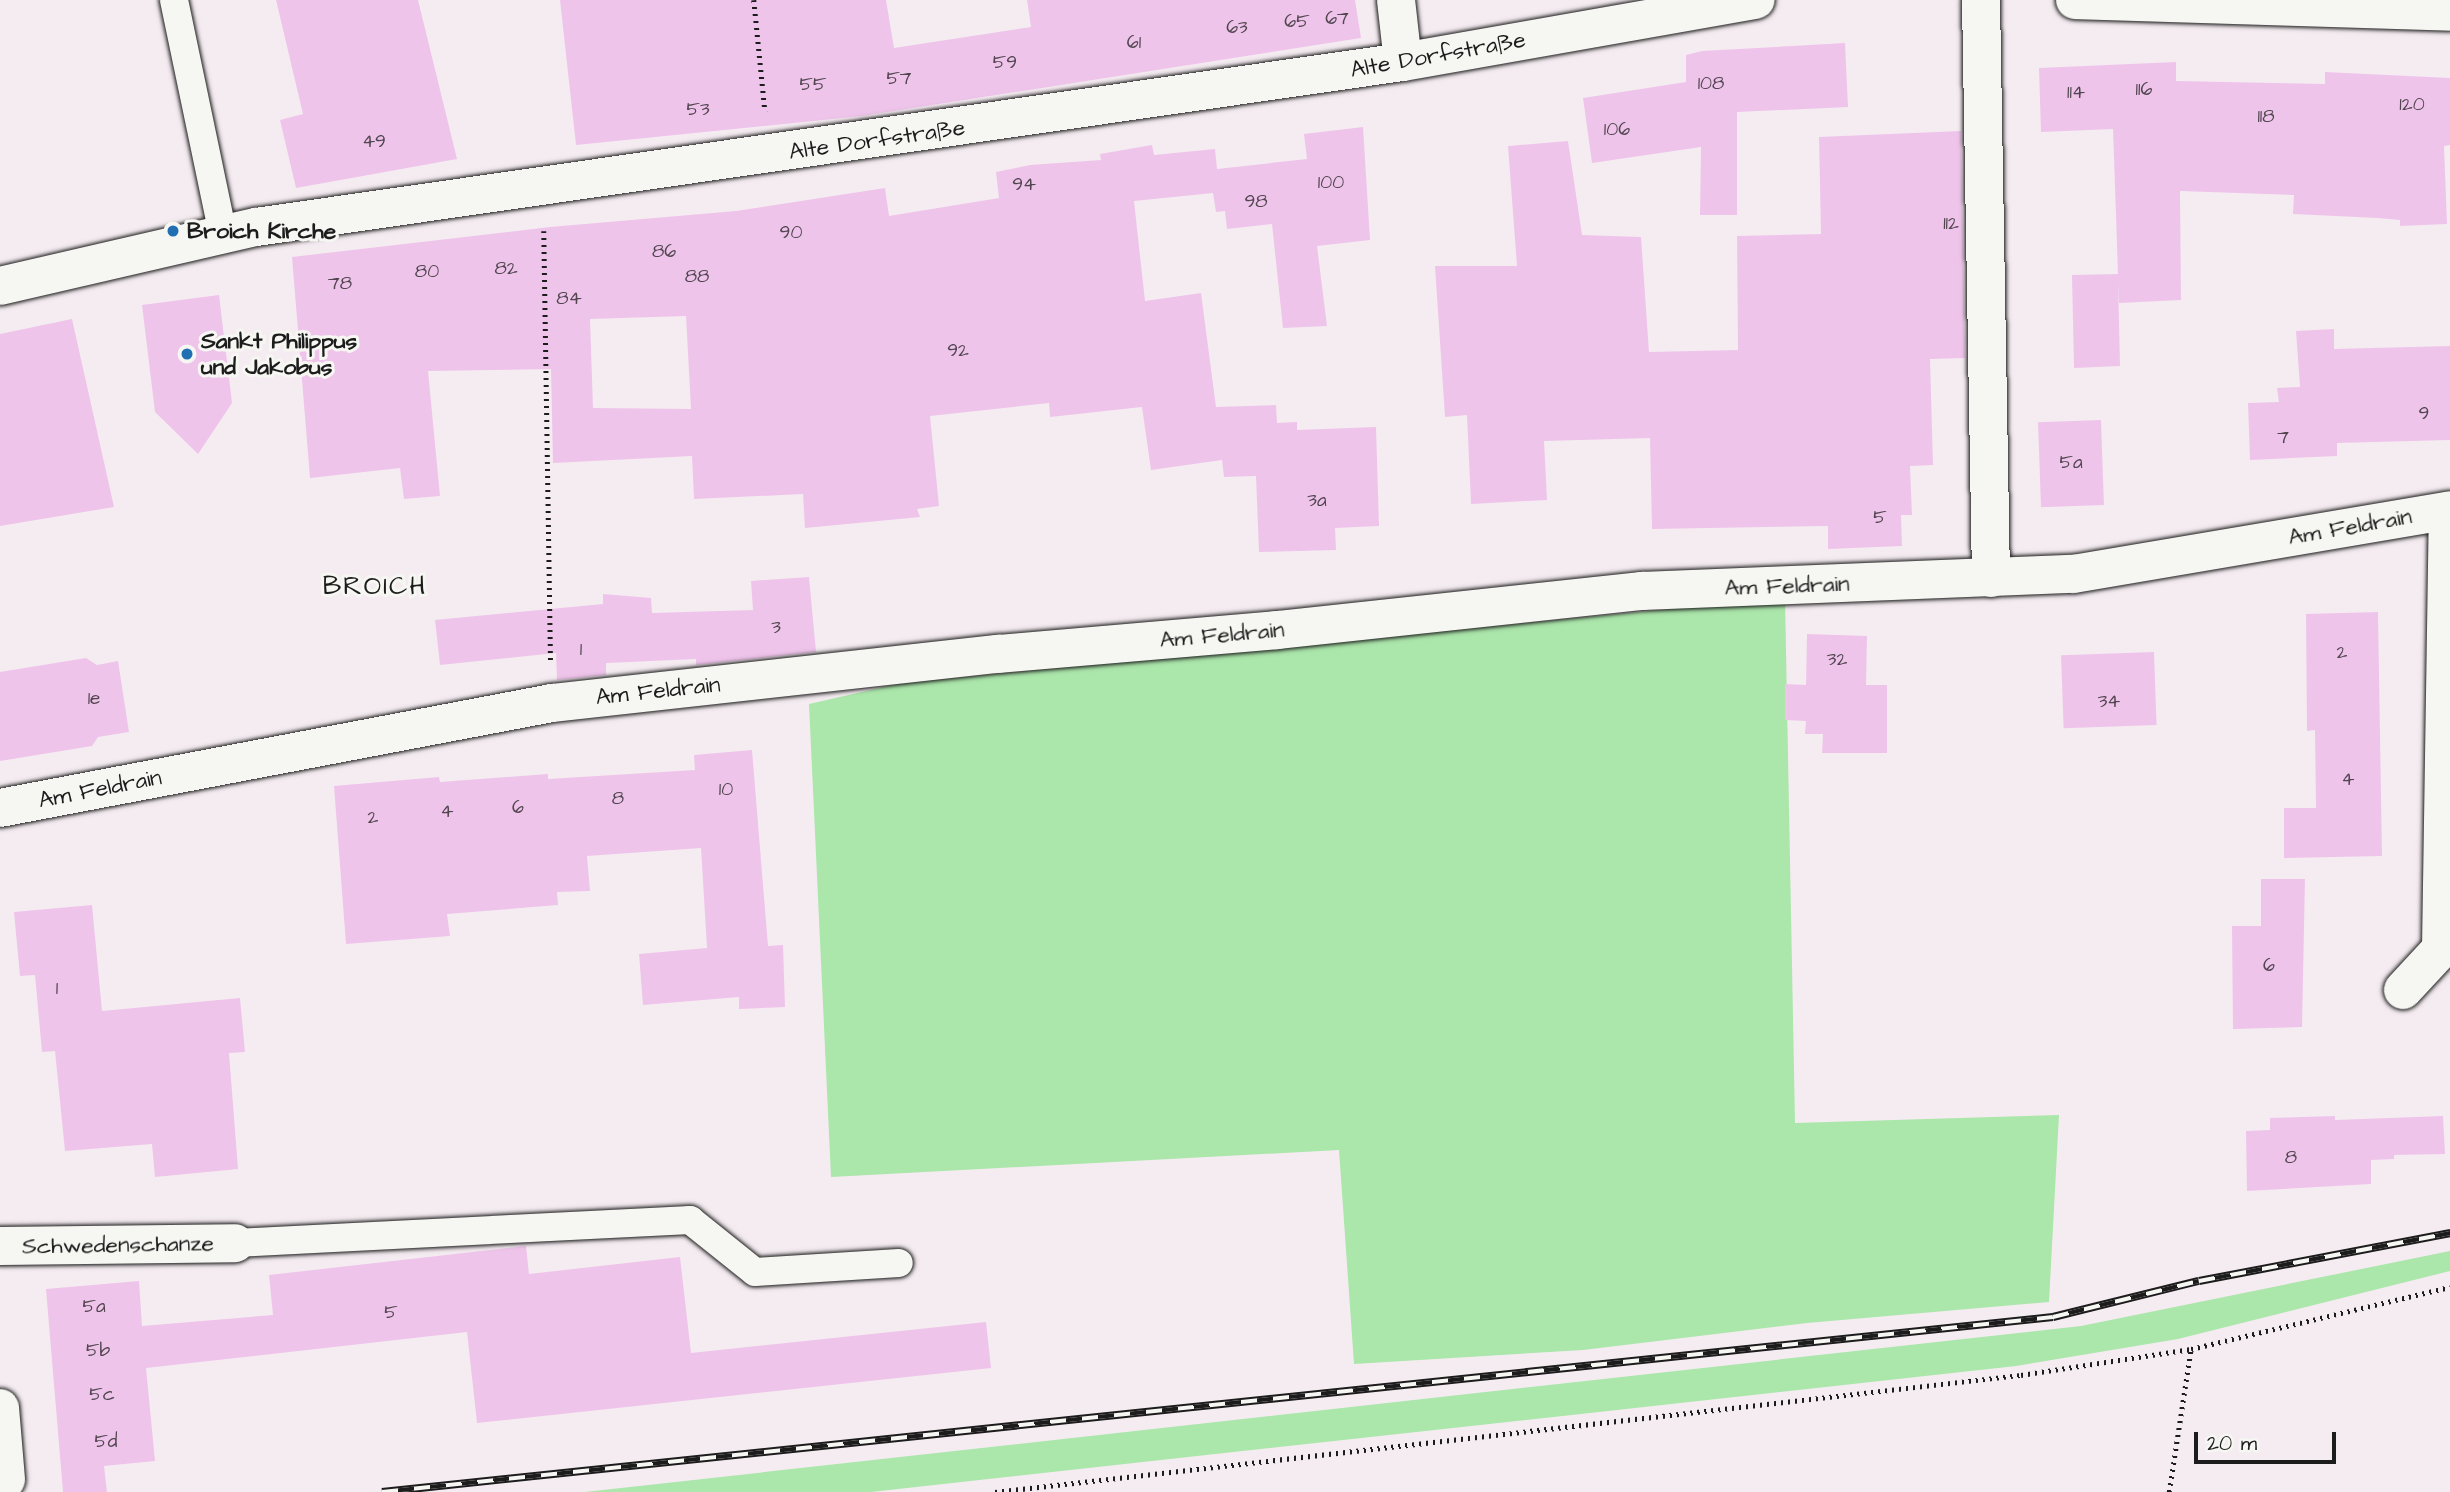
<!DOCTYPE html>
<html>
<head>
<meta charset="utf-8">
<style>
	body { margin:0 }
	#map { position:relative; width:2450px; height:1492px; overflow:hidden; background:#f5ecf1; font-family:"Architects Daughter",sans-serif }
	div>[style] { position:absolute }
	.green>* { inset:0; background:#abe6ab }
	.building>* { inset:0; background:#efc4eb; transform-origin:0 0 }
	.path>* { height:4.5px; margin-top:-2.25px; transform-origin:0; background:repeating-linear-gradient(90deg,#1c1c1c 0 2px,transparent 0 7px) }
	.roads { filter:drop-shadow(0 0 2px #1c1c1c) drop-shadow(0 0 2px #1c1c1c) }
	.service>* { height:28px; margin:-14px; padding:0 14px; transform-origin:14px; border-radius:14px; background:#f6f6f2 }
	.minor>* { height:38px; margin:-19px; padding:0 19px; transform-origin:19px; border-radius:19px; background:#f6f6f2 }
	.rail>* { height:8px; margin-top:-4px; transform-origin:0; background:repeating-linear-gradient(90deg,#f6f6f2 0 16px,#1c1c1c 0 32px); box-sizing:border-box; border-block:2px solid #1c1c1c }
	.dots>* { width:19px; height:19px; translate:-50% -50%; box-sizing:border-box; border:4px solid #f6f6f2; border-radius:50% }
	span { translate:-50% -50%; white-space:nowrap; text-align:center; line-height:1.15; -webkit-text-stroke:6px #f6f6f2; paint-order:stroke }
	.number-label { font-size:19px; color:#514650 }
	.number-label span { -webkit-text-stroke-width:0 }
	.street-label { font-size:23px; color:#1c1c1c }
	.poi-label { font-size:23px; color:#1c1c1c; font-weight:700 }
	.left { translate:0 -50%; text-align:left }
	.quarter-label { font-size:26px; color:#1c1c1c; letter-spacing:2px }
	.scale { position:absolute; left:2194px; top:1432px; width:142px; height:32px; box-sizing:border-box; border:4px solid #1c1c1c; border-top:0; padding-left:9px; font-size:21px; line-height:24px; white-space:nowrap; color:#1c1c1c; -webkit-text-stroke:5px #f6f6f2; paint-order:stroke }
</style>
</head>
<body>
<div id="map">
	<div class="green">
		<div style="clip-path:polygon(1785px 598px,1795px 1123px,2059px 1115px,2049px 1302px,1807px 1323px,1583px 1350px,1354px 1364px,1339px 1150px,831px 1177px,809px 704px,901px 683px)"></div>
		<div style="clip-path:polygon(2450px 1251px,2450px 1271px,2178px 1339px,2016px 1366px,871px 1492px,585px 1492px,2081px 1326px)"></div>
	</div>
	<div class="building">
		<div style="clip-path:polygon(276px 0,418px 0,457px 159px,296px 188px,280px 120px,303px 114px)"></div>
		<div style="clip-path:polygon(560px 0,886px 0,894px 48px,1031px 27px,1027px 0,1355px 0,1361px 38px,862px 116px,576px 145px)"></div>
		<div style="clip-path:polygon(1845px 43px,1848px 107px,1737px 112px,1737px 215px,1700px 215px,1701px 147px,1592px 163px,1583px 98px,1686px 82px,1686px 55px,1702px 51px)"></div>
		<div style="clip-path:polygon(2176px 62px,2176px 81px,2325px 84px,2325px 72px,2450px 78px,2450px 145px,2444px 146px,2447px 224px,2400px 226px,2400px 220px,2378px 218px,2293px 214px,2294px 195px,2180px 191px,2181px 300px,2119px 303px,2118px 280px,2120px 366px,2074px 368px,2072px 275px,2118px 274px,2113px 129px,2041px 132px,2039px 68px)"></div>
		<div style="clip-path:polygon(evenodd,1363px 127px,1370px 240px,1317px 246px,1327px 326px,1283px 328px,1272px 224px,1227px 229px,1225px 211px,1216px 212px,1213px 193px,1134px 201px,1145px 301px,1201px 293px,1216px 407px,1276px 405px,1277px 423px,1297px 422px,1297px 430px,1376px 427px,1379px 526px,1335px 528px,1336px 550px,1259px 552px,1256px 476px,1224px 477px,1222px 460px,1151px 470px,1142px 407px,1050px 417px,1049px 403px,930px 416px,939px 506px,917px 509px,920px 517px,805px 528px,803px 494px,694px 499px,692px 456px,553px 463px,551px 369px,428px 371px,440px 496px,404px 499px,400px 468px,310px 478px,292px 257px,550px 227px,736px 211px,885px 188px,889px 216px,999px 198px,996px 172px,1030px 165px,1101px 160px,1100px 154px,1152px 145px,1154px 155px,1215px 149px,1217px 169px,1307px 159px,1304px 134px,1363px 127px,686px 316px,691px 409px,593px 408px,590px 319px,686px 316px)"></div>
		<div style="clip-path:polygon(1961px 131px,1965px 358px,1930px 359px,1933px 465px,1910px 466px,1912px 515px,1901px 515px,1902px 546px,1828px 549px,1828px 526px,1652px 529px,1650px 438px,1544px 441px,1547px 500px,1471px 504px,1467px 415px,1445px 417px,1435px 266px,1517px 266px,1508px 146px,1568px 141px,1582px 235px,1641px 237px,1649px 352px,1738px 350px,1737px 236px,1821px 234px,1819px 137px)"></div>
		<div style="clip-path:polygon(219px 295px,232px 403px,198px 454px,155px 412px,142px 305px)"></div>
		<div style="clip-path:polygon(72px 319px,114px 507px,0 526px,0 334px)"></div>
		<div style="clip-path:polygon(2334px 329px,2334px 349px,2450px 346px,2450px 440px,2337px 443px,2337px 456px,2250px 460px,2248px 403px,2279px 402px,2277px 388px,2300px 387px,2296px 331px)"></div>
		<div style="left:2101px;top:420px;width:85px;height:63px;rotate:88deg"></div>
		<div style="clip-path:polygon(809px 577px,816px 652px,696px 665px,696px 659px,606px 663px,606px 675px,557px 680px,556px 653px,440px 665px,435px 620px,603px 604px,603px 594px,651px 598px,652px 613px,753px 610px,751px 581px)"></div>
		<div style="clip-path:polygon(2378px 612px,2382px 856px,2284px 858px,2284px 808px,2316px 808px,2315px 730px,2307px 731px,2306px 614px)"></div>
		<div style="clip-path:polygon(1807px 634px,1867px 636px,1866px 685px,1887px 685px,1887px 753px,1822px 753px,1823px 734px,1805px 734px,1806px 721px,1785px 720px,1785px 684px,1806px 685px)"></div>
		<div style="left:2154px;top:652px;width:73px;height:93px;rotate:88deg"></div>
		<div style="clip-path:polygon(86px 658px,97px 665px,118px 661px,129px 732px,98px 737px,92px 746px,0 761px,0 672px)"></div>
		<div style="clip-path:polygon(752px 750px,768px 946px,783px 945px,785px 1007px,739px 1009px,739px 997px,643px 1005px,639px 954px,707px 948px,701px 848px,587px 856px,590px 891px,557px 892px,558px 905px,447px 914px,450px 936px,346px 944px,334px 786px,439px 777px,440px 782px,548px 774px,548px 779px,695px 770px,694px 755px)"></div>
		<div style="clip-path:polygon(2261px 879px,2305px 879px,2302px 1027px,2233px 1029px,2232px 926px,2261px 926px)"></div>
		<div style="clip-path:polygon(92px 905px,102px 1011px,240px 998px,245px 1052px,229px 1053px,238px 1169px,155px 1177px,152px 1144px,65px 1151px,55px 1051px,42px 1052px,35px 975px,20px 976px,14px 912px)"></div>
		<div style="clip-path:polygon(2335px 1116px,2335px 1120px,2443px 1116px,2445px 1154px,2394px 1155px,2394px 1159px,2371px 1160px,2371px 1184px,2247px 1191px,2246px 1131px,2270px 1130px,2270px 1118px)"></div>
		<div style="clip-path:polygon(526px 1246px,529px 1274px,680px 1257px,691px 1353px,986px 1322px,991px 1368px,477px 1423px,467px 1332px,146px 1368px,155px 1461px,104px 1466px,107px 1492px,63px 1492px,46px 1289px,139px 1281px,142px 1326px,273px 1315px,269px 1275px)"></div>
	</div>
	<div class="path">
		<div style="left:754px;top:0;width:112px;rotate:84.3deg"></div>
		<div style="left:544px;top:231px;width:429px;rotate:89.1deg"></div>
		<div style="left:995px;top:1492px;width:1033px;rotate:-6.51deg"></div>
		<div style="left:2021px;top:1375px;width:172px;rotate:-8.7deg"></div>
		<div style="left:2191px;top:1349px;width:266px;rotate:-13.5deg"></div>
		<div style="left:2169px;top:1492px;width:145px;rotate:-81.3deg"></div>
	</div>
	<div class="roads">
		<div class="service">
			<div style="left:174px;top:0;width:239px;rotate:78.2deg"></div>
			<div style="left:235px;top:1243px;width:456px;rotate:-2.9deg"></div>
			<div style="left:690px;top:1220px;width:83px;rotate:38.7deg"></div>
			<div style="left:755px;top:1272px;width:144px;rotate:-3.6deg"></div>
		</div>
		<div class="minor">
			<div style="left:1396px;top:0;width:62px;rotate:83.6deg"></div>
			<div style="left:1981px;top:0;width:578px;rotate:89.01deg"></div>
			<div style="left:2075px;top:0;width:375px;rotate:1.8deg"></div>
			<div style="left:0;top:286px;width:263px;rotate:-13deg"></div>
			<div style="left:256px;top:227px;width:1159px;rotate:-8.19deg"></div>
			<div style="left:1403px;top:62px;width:358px;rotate:-10deg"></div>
			<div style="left:0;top:808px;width:562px;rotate:-10.77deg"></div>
			<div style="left:552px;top:703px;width:449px;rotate:-6.3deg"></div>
			<div style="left:998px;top:654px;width:280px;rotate:-4.9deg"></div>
			<div style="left:1277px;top:630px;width:367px;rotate:-6.1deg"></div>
			<div style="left:1642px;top:591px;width:431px;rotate:-2.3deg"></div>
			<div style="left:2073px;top:574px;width:382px;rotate:-9.6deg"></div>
			<div style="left:2403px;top:990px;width:56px;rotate:-47.2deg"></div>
			<div style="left:2441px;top:949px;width:438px;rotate:-89.1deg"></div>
			<div style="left:0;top:1246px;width:235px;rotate:-0.7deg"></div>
			<div style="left:0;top:1408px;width:72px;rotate:85.2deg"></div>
		</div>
	</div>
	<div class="rail">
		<div style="left:382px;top:1492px;width:1680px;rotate:-5.98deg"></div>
		<div style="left:2053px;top:1317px;width:150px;rotate:-13.9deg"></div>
		<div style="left:2199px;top:1281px;width:256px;rotate:-10.8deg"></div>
	</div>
	<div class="dots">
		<div style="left:173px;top:231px;background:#1f6fb2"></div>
		<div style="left:187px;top:354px;background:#1f6fb2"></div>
	</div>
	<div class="number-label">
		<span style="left:1337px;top:19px">67</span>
		<span style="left:1297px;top:22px">65</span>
		<span style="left:1237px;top:28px">63</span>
		<span style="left:1134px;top:43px">61</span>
		<span style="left:1005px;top:63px">59</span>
		<span style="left:899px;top:79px">57</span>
		<span style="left:1711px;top:84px">108</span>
		<span style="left:813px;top:85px">55</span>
		<span style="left:2144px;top:90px">116</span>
		<span style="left:2076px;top:93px">114</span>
		<span style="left:2412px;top:105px">120</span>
		<span style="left:698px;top:110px">53</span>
		<span style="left:2266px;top:117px">118</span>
		<span style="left:1617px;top:130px">106</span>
		<span style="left:374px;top:142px">49</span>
		<span style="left:1331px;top:183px">100</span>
		<span style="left:1024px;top:185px">94</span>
		<span style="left:1256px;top:202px">98</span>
		<span style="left:1951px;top:224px">112</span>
		<span style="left:791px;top:233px">90</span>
		<span style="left:664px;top:252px">86</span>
		<span style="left:506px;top:269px">82</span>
		<span style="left:427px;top:272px">80</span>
		<span style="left:697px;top:277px">88</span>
		<span style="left:340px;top:284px">78</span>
		<span style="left:569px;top:299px">84</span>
		<span style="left:958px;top:351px">92</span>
		<span style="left:2424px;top:414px">9</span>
		<span style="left:2283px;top:438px">7</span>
		<span style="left:2071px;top:463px">5a</span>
		<span style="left:1317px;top:501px">3a</span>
		<span style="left:1880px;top:518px">5</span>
		<span style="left:776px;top:628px">3</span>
		<span style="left:581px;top:650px">1</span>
		<span style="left:2342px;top:653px">2</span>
		<span style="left:1837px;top:660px">32</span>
		<span style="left:94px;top:699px">1e</span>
		<span style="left:2109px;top:702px">34</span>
		<span style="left:2348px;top:780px">4</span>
		<span style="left:726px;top:790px">10</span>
		<span style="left:618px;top:799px">8</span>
		<span style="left:518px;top:808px">6</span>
		<span style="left:447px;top:812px">4</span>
		<span style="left:373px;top:818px">2</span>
		<span style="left:2269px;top:966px">6</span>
		<span style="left:57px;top:989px">1</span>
		<span style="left:2291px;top:1158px">8</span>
		<span style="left:94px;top:1307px">5a</span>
		<span style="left:391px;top:1313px">5</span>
		<span style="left:98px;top:1351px">5b</span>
		<span style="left:102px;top:1395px">5c</span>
		<span style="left:106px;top:1442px">5d</span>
	</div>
	<div class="street-label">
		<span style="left:1438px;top:55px;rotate:-10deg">Alte Dorfstraße</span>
		<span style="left:877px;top:140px;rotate:-8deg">Alte Dorfstraße</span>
		<span style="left:2350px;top:527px;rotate:-10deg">Am Feldrain</span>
		<span style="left:1787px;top:586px;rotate:-2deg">Am Feldrain</span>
		<span style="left:1222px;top:635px;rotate:-5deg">Am Feldrain</span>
		<span style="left:658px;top:691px;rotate:-6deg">Am Feldrain</span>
		<span style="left:100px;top:789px;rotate:-11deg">Am Feldrain</span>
		<span style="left:118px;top:1245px;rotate:-1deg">Schwedenschanze</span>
	</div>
	<div class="poi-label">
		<span class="left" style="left:187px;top:231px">Broich Kirche</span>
		<span class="left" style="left:201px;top:354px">Sankt Philippus<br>und Jakobus</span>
	</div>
	<div class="quarter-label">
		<span style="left:375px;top:587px">BROICH</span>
	</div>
	<div class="scale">20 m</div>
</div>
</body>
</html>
